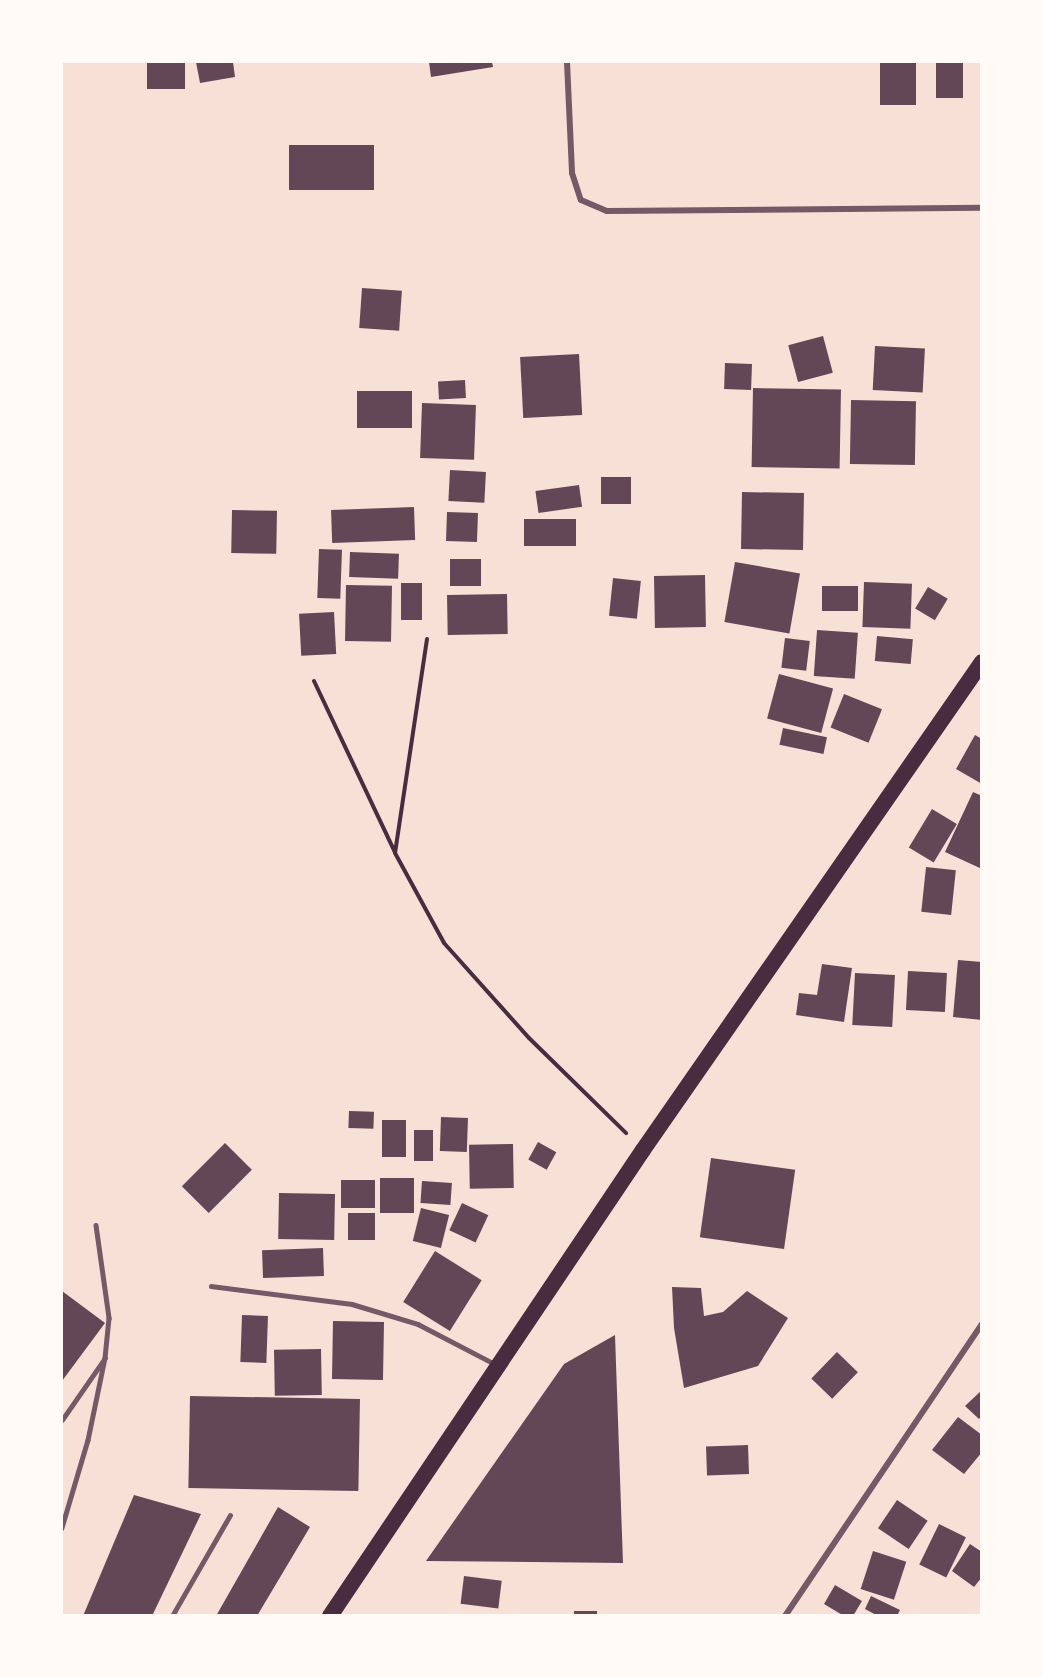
<!DOCTYPE html>
<html>
<head>
<meta charset="utf-8">
<style>
	body { margin:0 }
	#map { position:relative; width:1043px; height:1677px; overflow:hidden; background:#f7e1d7; font-family:"Work Sans",sans-serif }
	div>[style] { position:absolute }
	.building>* { inset:0; background:#644757; transform-origin:0 0 }
	.path>* { height:4px; margin:-2px; padding:0 2px; transform-origin:2px; border-radius:2px; background:#4a2c40 }
	.service>* { height:4.5px; margin:-2.25px; padding:0 2.25px; transform-origin:2.25px; border-radius:2.25px; background:#755966 }
	.minor>* { height:6px; margin:-3px; padding:0 3px; transform-origin:3px; border-radius:3px; background:#755966 }
	.trunk>* { height:16px; margin:-8px; padding:0 8px; transform-origin:8px; border-radius:8px; background:#4a2c40 }
	span { translate:-50% -50%; white-space:nowrap; text-align:center; line-height:1.15; -webkit-text-stroke:6px #fffaf5; paint-order:stroke }
	.frame { position:absolute; inset:0; border:63px solid #fffaf5; pointer-events:none }
</style>
</head>
<body>
<div id="map">
	<div class="building">
		<div style="left:147px;top:62px;width:38px;height:27px"></div>
		<div style="clip-path:polygon(196px 62px,233px 62px,235px 77px,200px 83px)"></div>
		<div style="clip-path:polygon(429px 62px,492px 62px,493px 67px,431px 77px)"></div>
		<div style="left:880px;top:62px;width:36px;height:43px"></div>
		<div style="left:936px;top:62px;width:27px;height:36px"></div>
		<div style="left:289px;top:145px;width:85px;height:45px"></div>
		<div style="left:362px;top:288px;width:40px;height:40px;rotate:4deg"></div>
		<div style="left:823px;top:336px;width:38px;height:36px;rotate:75deg"></div>
		<div style="left:875px;top:346px;width:50px;height:44px;rotate:3deg"></div>
		<div style="left:579px;top:354px;width:61px;height:59px;rotate:87deg"></div>
		<div style="left:725px;top:363px;width:27px;height:26px;rotate:2deg"></div>
		<div style="left:465px;top:380px;width:18px;height:27px;rotate:87deg"></div>
		<div style="left:753px;top:388px;width:88px;height:79px;rotate:1deg"></div>
		<div style="left:357px;top:391px;width:55px;height:37px"></div>
		<div style="left:851px;top:400px;width:65px;height:64px;rotate:1deg"></div>
		<div style="left:422px;top:403px;width:54px;height:55px;rotate:2deg"></div>
		<div style="left:450px;top:470px;width:36px;height:31px;rotate:3deg"></div>
		<div style="left:601px;top:477px;width:30px;height:27px"></div>
		<div style="left:579px;top:485px;width:22px;height:44px;rotate:82deg"></div>
		<div style="left:742px;top:492px;width:62px;height:57px;rotate:1deg"></div>
		<div style="left:414px;top:507px;width:33px;height:83px;rotate:88deg"></div>
		<div style="left:232px;top:510px;width:45px;height:43px;rotate:1deg"></div>
		<div style="left:447px;top:512px;width:31px;height:29px;rotate:2deg"></div>
		<div style="left:524px;top:519px;width:52px;height:27px"></div>
		<div style="left:319px;top:549px;width:23px;height:49px;rotate:2deg"></div>
		<div style="left:350px;top:552px;width:49px;height:25px;rotate:2deg"></div>
		<div style="left:450px;top:559px;width:31px;height:27px"></div>
		<div style="left:735px;top:562px;width:66px;height:61px;rotate:10deg"></div>
		<div style="left:705px;top:575px;width:52px;height:51px;rotate:89deg"></div>
		<div style="left:613px;top:578px;width:28px;height:38px;rotate:6deg"></div>
		<div style="left:864px;top:582px;width:48px;height:45px;rotate:2deg"></div>
		<div style="left:401px;top:583px;width:21px;height:37px"></div>
		<div style="left:346px;top:585px;width:46px;height:56px;rotate:1deg"></div>
		<div style="left:822px;top:586px;width:36px;height:25px"></div>
		<div style="left:928px;top:587px;width:23px;height:25px;rotate:31deg"></div>
		<div style="left:507px;top:594px;width:40px;height:60px;rotate:89deg"></div>
		<div style="left:334px;top:612px;width:42px;height:35px;rotate:87deg"></div>
		<div style="left:817px;top:630px;width:41px;height:46px;rotate:4deg"></div>
		<div style="left:877px;top:636px;width:36px;height:25px;rotate:5deg"></div>
		<div style="left:785px;top:638px;width:25px;height:30px;rotate:7deg"></div>
		<div style="left:779px;top:674px;width:56px;height:46px;rotate:15deg"></div>
		<div style="left:844px;top:694px;width:41px;height:36px;rotate:22deg"></div>
		<div style="left:783px;top:728px;width:45px;height:17px;rotate:12deg"></div>
		<div style="clip-path:polygon(975px 735px,982px 739px,982px 784px,956px 769px)"></div>
		<div style="clip-path:polygon(973px 792px,982px 796px,982px 869px,945px 852px)"></div>
		<div style="left:932px;top:809px;width:29px;height:45px;rotate:31deg"></div>
		<div style="left:926px;top:867px;width:30px;height:45px;rotate:6deg"></div>
		<div style="clip-path:polygon(958px 960px,982px 962px,982px 1020px,953px 1017px)"></div>
		<div style="clip-path:polygon(822px 964px,852px 968px,844px 1022px,796px 1015px,799px 993px,817px 995px)"></div>
		<div style="left:908px;top:971px;width:39px;height:39px;rotate:3deg"></div>
		<div style="left:855px;top:973px;width:40px;height:52px;rotate:3deg"></div>
		<div style="left:349px;top:1111px;width:25px;height:17px;rotate:2deg"></div>
		<div style="left:441px;top:1117px;width:27px;height:34px;rotate:2deg"></div>
		<div style="left:382px;top:1120px;width:24px;height:37px"></div>
		<div style="left:414px;top:1130px;width:19px;height:31px"></div>
		<div style="left:538px;top:1142px;width:21px;height:20px;rotate:29deg"></div>
		<div style="left:225px;top:1143px;width:38px;height:61px;rotate:45deg"></div>
		<div style="left:513px;top:1144px;width:44px;height:44px;rotate:89deg"></div>
		<div style="left:711px;top:1158px;width:85px;height:80px;rotate:8deg"></div>
		<div style="left:380px;top:1178px;width:34px;height:35px"></div>
		<div style="left:341px;top:1180px;width:34px;height:28px"></div>
		<div style="left:422px;top:1181px;width:30px;height:22px;rotate:4deg"></div>
		<div style="left:279px;top:1193px;width:56px;height:46px;rotate:1deg"></div>
		<div style="left:462px;top:1203px;width:29px;height:30px;rotate:25deg"></div>
		<div style="left:421px;top:1208px;width:29px;height:34px;rotate:14deg"></div>
		<div style="left:348px;top:1213px;width:27px;height:27px"></div>
		<div style="left:323px;top:1248px;width:28px;height:61px;rotate:88deg"></div>
		<div style="left:435px;top:1251px;width:55px;height:60px;rotate:32deg"></div>
		<div style="clip-path:polygon(672px 1287px,701px 1288px,704px 1316px,723px 1312px,747px 1291px,788px 1318px,758px 1366px,684px 1388px,674px 1328px)"></div>
		<div style="clip-path:polygon(62px 1291px,105px 1323px,62px 1381px)"></div>
		<div style="left:242px;top:1315px;width:26px;height:47px;rotate:2deg"></div>
		<div style="left:333px;top:1321px;width:51px;height:58px;rotate:1deg"></div>
		<div style="clip-path:polygon(615px 1335px,623px 1563px,426px 1561px,564px 1364px)"></div>
		<div style="left:321px;top:1349px;width:46px;height:47px;rotate:89deg"></div>
		<div style="left:837px;top:1352px;width:29px;height:37px;rotate:44deg"></div>
		<div style="clip-path:polygon(982px 1390px,982px 1416px,979px 1419px,965px 1406px)"></div>
		<div style="left:190px;top:1396px;width:170px;height:92px;rotate:1deg"></div>
		<div style="clip-path:polygon(958px 1417px,982px 1435px,982px 1452px,964px 1474px,932px 1450px)"></div>
		<div style="left:748px;top:1445px;width:29px;height:42px;rotate:88deg"></div>
		<div style="clip-path:polygon(134px 1495px,201px 1514px,152px 1616px,83px 1616px)"></div>
		<div style="left:897px;top:1500px;width:37px;height:34px;rotate:34deg"></div>
		<div style="clip-path:polygon(278px 1507px,310px 1527px,257px 1616px,216px 1616px)"></div>
		<div style="left:939px;top:1524px;width:30px;height:45px;rotate:26deg"></div>
		<div style="clip-path:polygon(970px 1544px,982px 1552px,982px 1577px,974px 1587px,952px 1571px)"></div>
		<div style="left:873px;top:1551px;width:35px;height:40px;rotate:18deg"></div>
		<div style="left:464px;top:1576px;width:38px;height:28px;rotate:7deg"></div>
		<div style="clip-path:polygon(835px 1585px,862px 1601px,853px 1616px,844px 1616px,824px 1604px)"></div>
		<div style="clip-path:polygon(871px 1596px,900px 1610px,897px 1616px,878px 1616px,865px 1609px)"></div>
		<div style="left:574px;top:1611px;width:23px;height:5px"></div>
	</div>
	<div class="path">
		<div style="left:427px;top:639px;width:216px;rotate:98.5deg"></div>
		<div style="left:395px;top:853px;width:102px;rotate:61.4deg"></div>
		<div style="left:444px;top:943px;width:127px;rotate:48.2deg"></div>
		<div style="left:529px;top:1038px;width:136px;rotate:44.4deg"></div>
		<div style="left:314px;top:681px;width:189px;rotate:64.7deg"></div>
	</div>
	<div class="service">
		<div style="left:96px;top:1225px;width:94px;rotate:82deg"></div>
		<div style="left:109px;top:1318px;width:40px;rotate:95.7deg"></div>
		<div style="left:211px;top:1286px;width:142px;rotate:7.3deg"></div>
		<div style="left:352px;top:1304px;width:69px;rotate:16.9deg"></div>
		<div style="left:418px;top:1324px;width:87px;rotate:27.5deg"></div>
		<div style="left:62px;top:1420px;width:75px;rotate:-55.3deg"></div>
		<div style="left:105px;top:1358px;width:84px;rotate:101.7deg"></div>
		<div style="left:88px;top:1440px;width:92px;rotate:106.5deg"></div>
		<div style="left:172px;top:1616px;width:116px;rotate:-60.1deg"></div>
	</div>
	<div class="minor">
		<div style="left:567px;top:62px;width:111px;rotate:87.4deg"></div>
		<div style="left:572px;top:173px;width:28px;rotate:72deg"></div>
		<div style="left:581px;top:200px;width:28px;rotate:23deg"></div>
		<div style="left:607px;top:211px;width:375px;rotate:-0.5deg"></div>
		<div style="left:785px;top:1616px;width:352px;rotate:-56deg"></div>
	</div>
	<div class="trunk">
		<div style="left:330px;top:1616px;width:561px;rotate:-56.11deg"></div>
		<div style="left:643px;top:1150px;width:594px;rotate:-55.21deg"></div>
	</div>
	<div class="frame"></div>
</div>
</body>
</html>
